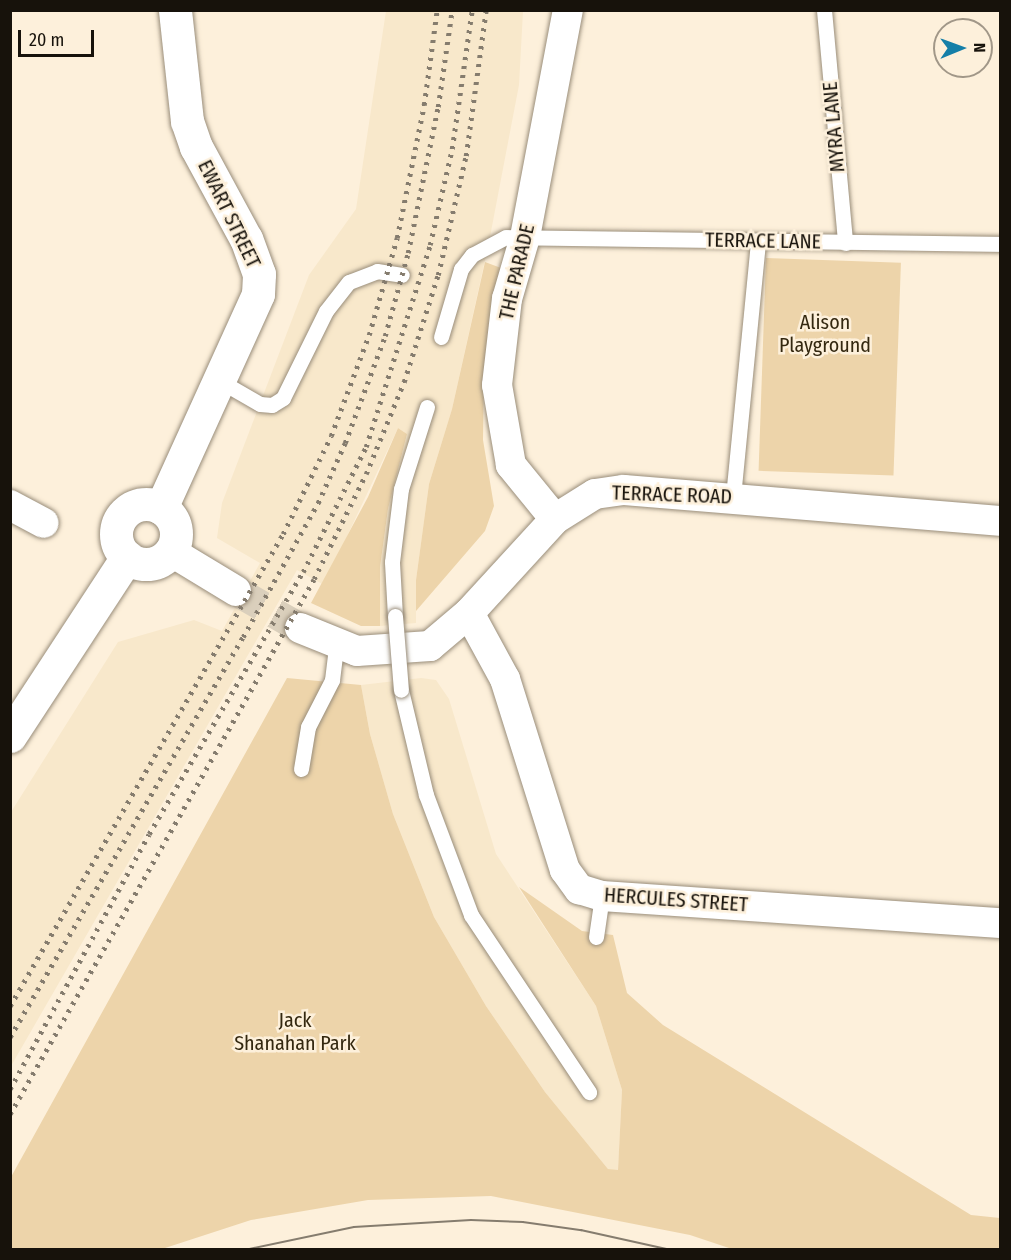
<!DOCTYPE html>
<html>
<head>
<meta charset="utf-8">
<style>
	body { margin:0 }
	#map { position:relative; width:1011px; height:1260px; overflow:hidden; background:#fdf0db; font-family:"Fira Sans Condensed",sans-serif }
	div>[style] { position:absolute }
	.built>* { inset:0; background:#f8e8cb }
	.green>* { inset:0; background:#edd4aa; transform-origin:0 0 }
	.minor-tunnel>* { height:30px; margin-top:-15px; transform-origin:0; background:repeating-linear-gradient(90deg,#dacfbc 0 30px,transparent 0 45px) }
	.roads { filter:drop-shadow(0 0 2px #998d7a) drop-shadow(0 0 2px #998d7a) }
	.service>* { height:15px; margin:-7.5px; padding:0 7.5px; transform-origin:7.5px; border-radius:7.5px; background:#fff }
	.minor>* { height:30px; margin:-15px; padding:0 15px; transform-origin:15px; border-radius:15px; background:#fff }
	.tertiary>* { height:33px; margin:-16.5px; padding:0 16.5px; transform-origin:16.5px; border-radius:16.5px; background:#fff }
	.tertiary>.ring { margin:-16.5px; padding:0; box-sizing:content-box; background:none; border:33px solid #fff; border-radius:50% }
	.tram>* { height:1.5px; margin:-0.75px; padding:0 0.75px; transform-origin:0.75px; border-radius:0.75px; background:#857c6e }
	.rail>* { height:4.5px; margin-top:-2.25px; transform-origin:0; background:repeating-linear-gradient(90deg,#857c6e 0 3px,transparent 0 9px) }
	.bridges { filter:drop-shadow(0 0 2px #998d7a) drop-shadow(0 0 2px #998d7a) }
	.service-bridge>* { height:15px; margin:-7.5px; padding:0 7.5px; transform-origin:7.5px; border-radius:7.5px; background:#fff }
	span { translate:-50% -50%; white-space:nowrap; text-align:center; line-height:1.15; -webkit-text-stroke:5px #fdf0db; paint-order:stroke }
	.street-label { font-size:20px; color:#17120b }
	.park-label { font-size:20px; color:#342810 }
	.frame { position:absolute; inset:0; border:12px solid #17120b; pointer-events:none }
	.north { position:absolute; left:933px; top:18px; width:60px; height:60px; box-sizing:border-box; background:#fdf0db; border:2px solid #a19788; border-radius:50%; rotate:89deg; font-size:16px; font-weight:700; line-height:24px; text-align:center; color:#17120b }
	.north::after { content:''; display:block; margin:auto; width:21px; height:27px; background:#157fa8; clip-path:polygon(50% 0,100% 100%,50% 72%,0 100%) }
	.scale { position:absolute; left:18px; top:30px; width:76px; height:27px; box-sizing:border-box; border:3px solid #17120b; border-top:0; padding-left:8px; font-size:18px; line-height:21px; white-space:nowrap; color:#17120b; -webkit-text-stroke:4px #fdf0db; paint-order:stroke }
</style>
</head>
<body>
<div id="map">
	<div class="built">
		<div style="clip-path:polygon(386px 11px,523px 11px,519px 85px,489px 242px,452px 409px,429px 484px,416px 580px,416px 623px,380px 626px,380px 567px,388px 509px,407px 434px,398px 428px,324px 585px,297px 570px,11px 1066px,11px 812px,118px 642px,194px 620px,222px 631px,260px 563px,217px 538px,222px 503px,309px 275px,356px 209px)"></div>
		<div style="clip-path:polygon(421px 678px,436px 680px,449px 699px,496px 854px,596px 1006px,622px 1090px,618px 1171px,608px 1169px,545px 1092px,486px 1006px,434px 917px,393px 814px,370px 734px,361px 685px)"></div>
	</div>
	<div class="green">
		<div style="left:766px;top:258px;width:135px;height:213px;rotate:2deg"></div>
		<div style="clip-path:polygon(485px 262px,501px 268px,484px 369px,483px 440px,494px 506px,485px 531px,416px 611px,416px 580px,429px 484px,452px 409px)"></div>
		<div style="clip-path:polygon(398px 428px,407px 434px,388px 509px,380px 567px,380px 626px,361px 626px,311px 603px,368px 497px)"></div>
		<div style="clip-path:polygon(287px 678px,361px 685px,370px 734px,393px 814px,434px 917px,486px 1006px,545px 1092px,608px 1169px,618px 1170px,622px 1090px,596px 1006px,519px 887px,582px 931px,613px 935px,627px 993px,663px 1025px,971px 1215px,1000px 1218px,1000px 1249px,735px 1250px,690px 1235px,491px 1196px,368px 1200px,251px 1220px,162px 1249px,11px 1250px,11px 1177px)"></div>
	</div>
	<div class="minor-tunnel">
		<div style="left:236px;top:591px;width:74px;rotate:30deg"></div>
	</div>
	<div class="roads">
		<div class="service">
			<div style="left:824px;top:10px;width:234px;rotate:84.8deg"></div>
			<div style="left:441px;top:337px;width:71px;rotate:-73.6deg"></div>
			<div style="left:461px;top:269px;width:18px;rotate:-52deg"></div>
			<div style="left:472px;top:255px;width:38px;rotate:-28deg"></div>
			<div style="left:506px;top:237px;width:494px;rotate:0.8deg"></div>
			<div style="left:220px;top:381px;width:46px;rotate:29.9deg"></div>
			<div style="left:260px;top:404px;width:12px;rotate:5deg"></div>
			<div style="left:272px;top:405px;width:13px;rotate:-32deg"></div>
			<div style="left:283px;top:398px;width:97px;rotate:-63.7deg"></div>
			<div style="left:326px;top:311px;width:37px;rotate:-52deg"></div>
			<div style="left:349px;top:282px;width:30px;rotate:-21deg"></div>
			<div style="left:377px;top:271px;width:25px;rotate:9deg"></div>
			<div style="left:733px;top:497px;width:257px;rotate:-84.4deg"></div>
			<div style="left:395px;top:616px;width:54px;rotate:-93.2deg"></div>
			<div style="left:392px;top:562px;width:74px;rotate:-83deg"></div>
			<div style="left:401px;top:489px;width:86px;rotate:-72.4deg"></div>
			<div style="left:401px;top:690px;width:108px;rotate:76.6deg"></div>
			<div style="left:426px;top:795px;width:128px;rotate:69.4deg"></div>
			<div style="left:471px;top:915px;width:213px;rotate:56.3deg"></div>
			<div style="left:301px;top:769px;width:43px;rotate:-80.5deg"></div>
			<div style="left:308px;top:727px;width:53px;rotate:-62.9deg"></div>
			<div style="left:332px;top:680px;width:35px;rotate:-83deg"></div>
			<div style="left:596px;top:937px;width:41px;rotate:-81.7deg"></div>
		</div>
		<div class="minor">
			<div style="left:10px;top:505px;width:38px;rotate:28deg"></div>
			<div style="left:555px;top:519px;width:70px;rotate:-129.2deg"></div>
			<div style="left:511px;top:465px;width:81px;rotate:-99.9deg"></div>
			<div style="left:497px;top:385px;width:87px;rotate:-83.4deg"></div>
			<div style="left:507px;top:299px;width:65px;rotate:-73.8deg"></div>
			<div style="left:525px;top:237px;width:231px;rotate:-79.3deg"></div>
			<div style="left:170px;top:551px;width:77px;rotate:31.2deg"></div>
			<div style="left:469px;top:613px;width:75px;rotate:61.4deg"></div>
			<div style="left:505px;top:679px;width:200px;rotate:72.6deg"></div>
			<div style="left:565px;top:870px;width:24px;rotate:54deg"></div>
			<div style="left:579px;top:889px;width:24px;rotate:17deg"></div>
			<div style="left:602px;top:896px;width:399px;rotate:3.9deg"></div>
			<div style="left:300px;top:628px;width:61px;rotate:22deg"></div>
			<div style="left:357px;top:651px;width:73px;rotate:-3.9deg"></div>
			<div style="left:430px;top:646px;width:51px;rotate:-40.2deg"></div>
			<div style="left:469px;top:613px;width:127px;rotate:-47.5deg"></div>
			<div style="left:555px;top:519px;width:47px;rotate:-32deg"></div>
			<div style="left:595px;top:494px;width:29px;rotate:-8deg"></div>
			<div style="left:624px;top:490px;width:377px;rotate:4.7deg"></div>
		</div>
		<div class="tertiary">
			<div class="ring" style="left:116px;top:504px;width:27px;height:27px"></div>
			<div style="left:161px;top:508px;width:235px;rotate:-65.6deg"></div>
			<div style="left:258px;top:294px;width:20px;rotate:-87deg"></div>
			<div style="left:259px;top:274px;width:37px;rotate:-110deg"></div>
			<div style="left:246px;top:239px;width:105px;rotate:-118.5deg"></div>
			<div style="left:196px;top:147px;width:28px;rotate:-109deg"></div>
			<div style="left:187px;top:121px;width:112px;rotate:-96.2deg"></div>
			<div style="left:10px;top:736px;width:214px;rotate:-56.8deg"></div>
		</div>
	</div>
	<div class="tram">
		<div style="left:245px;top:1250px;width:111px;rotate:-11.9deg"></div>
		<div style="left:354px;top:1227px;width:117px;rotate:-3.4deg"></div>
		<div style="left:471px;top:1220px;width:52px;rotate:2.2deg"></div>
		<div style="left:523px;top:1222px;width:59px;rotate:7.9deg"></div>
		<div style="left:581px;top:1230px;width:92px;rotate:12.5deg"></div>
	</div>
	<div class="rail">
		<div style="left:10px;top:1006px;width:545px;rotate:-59.96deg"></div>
		<div style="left:283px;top:534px;width:109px;rotate:-63.9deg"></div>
		<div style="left:331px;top:436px;width:108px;rotate:-69.4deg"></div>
		<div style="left:369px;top:335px;width:101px;rotate:-73.9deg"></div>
		<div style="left:397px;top:238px;width:136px;rotate:-78.5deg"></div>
		<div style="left:424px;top:105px;width:96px;rotate:-82.2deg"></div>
		<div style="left:10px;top:1037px;width:463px;rotate:-59.8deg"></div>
		<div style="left:243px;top:637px;width:154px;rotate:-60.8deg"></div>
		<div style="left:318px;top:503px;width:66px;rotate:-65.8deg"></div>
		<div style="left:345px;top:443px;width:114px;rotate:-69.5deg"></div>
		<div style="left:385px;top:336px;width:86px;rotate:-74.5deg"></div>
		<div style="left:408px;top:253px;width:149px;rotate:-78.4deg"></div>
		<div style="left:438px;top:107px;width:98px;rotate:-81.8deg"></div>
		<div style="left:10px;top:1089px;width:290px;rotate:-61.4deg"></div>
		<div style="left:149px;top:834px;width:304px;rotate:-59.6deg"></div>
		<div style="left:303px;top:572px;width:140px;rotate:-63.3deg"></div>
		<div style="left:366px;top:447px;width:212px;rotate:-72.4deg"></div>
		<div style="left:430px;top:245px;width:98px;rotate:-77.1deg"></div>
		<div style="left:452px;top:149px;width:140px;rotate:-81.8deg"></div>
		<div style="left:10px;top:1114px;width:615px;rotate:-60.39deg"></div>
		<div style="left:314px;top:579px;width:117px;rotate:-63.7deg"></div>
		<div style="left:366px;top:474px;width:100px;rotate:-67.6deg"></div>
		<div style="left:404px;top:382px;width:112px;rotate:-72.4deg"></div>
		<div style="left:438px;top:275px;width:122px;rotate:-76.8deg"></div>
		<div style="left:466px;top:156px;width:147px;rotate:-82.2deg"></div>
	</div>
	<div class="bridges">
		<div class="service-bridge">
			<div style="left:395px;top:616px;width:74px;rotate:85.4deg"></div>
		</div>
	</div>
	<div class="street-label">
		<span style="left:834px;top:127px;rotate:-95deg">MYRA LANE</span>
		<span style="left:229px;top:214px;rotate:64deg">EWART STREET</span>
		<span style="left:763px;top:241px;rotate:1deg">TERRACE LANE</span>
		<span style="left:517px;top:272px;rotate:-77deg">THE PARADE</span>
		<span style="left:672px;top:495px;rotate:2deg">TERRACE ROAD</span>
		<span style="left:676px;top:900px;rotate:4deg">HERCULES STREET</span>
	</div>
	<div class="park-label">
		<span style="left:825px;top:334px">Alison<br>Playground</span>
		<span style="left:295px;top:1032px">Jack<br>Shanahan Park</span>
	</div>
	<div class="frame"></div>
	<div class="north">N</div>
	<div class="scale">20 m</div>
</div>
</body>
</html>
